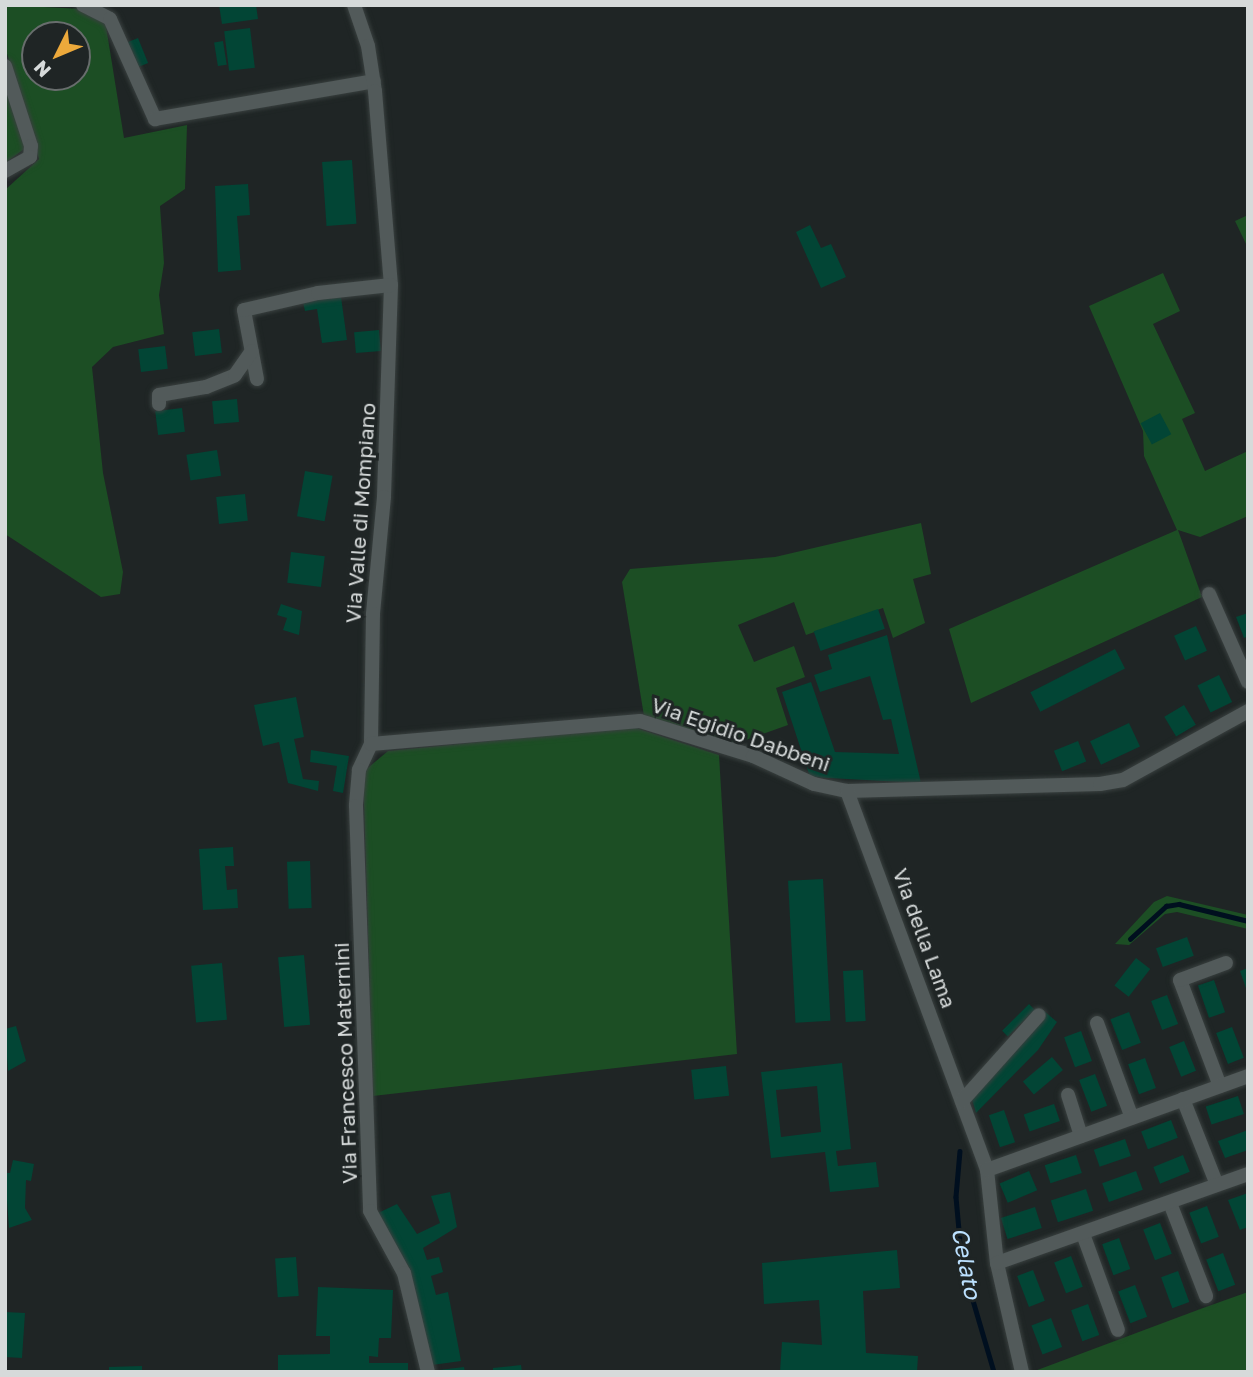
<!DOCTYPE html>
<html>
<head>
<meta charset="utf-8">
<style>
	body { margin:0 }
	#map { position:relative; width:1253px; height:1377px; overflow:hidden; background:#1f2525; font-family:"Golos Text",sans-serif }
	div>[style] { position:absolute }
	.green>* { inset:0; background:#1c4e24 }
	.stream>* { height:4.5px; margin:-2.25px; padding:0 2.25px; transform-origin:2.25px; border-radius:2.25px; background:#000f1f }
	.building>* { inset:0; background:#024535; transform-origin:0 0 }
	.roads { filter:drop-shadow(0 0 2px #39403f) drop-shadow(0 0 2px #39403f) }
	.minor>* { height:14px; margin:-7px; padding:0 7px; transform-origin:7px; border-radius:7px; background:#525a5a }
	span { translate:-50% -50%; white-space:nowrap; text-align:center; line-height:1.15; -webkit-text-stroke:6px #1f2525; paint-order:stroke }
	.street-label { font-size:21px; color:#d6dada }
	.water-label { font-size:23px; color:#bce1ff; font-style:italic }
	.frame { position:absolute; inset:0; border:7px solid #d6dada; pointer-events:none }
	.north { position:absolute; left:21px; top:21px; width:70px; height:70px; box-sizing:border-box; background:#1f2525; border:2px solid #686d6d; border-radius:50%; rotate:227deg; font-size:19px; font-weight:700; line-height:28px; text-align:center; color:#d6dada }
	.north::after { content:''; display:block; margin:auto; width:24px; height:32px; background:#eca93b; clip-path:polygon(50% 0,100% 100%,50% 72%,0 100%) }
</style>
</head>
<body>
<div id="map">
	<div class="green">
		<div style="clip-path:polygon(evenodd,5px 5px,82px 9px,105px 20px,124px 138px,187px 125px,185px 189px,160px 206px,164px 263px,159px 295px,164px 334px,113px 347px,92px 367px,103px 473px,123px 572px,120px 594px,101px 597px,5px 534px,5px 190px,39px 159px,5px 47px,5px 5px,35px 35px,77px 35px,77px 77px,35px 77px,35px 35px)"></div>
		<div style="clip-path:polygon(5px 84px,27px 147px,5px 163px)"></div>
		<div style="clip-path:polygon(1248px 215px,1248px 248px,1235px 221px)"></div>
		<div style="clip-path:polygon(1163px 273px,1180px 311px,1153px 324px,1195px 413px,1182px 419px,1205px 471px,1248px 451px,1248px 516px,1200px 537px,1178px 530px,1202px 597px,971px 703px,949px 629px,1177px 530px,1144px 456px,1143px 431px,1089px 306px)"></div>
		<div style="clip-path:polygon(921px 523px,931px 574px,913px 579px,925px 623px,893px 638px,883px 608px,806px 635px,794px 602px,738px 625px,754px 662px,794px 646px,805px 677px,776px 688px,788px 725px,737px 743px,644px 716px,622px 582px,630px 569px,775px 557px)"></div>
		<div style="clip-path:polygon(633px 727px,719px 755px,737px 1054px,373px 1096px,363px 772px,388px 751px)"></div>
		<div style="clip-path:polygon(1167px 896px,1248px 915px,1248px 929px,1177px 912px,1165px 914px,1129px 945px,1115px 944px,1154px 902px)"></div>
		<div style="clip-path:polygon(1248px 1292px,1248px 1372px,1032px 1372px,1203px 1308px)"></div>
	</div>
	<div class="stream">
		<div style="left:1130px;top:939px;width:49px;rotate:-42.5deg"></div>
		<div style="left:1166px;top:906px;width:13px;rotate:-9deg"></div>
		<div style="left:1179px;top:904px;width:71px;rotate:13.8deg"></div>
		<div style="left:960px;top:1151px;width:46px;rotate:95deg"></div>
		<div style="left:956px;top:1197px;width:66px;rotate:84.8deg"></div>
		<div style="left:962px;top:1263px;width:114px;rotate:73.6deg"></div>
	</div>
	<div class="building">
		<div style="clip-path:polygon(219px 5px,256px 5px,258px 19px,222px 24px)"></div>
		<div style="left:250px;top:28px;width:40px;height:26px;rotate:83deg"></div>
		<div style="left:138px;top:38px;width:27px;height:12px;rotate:68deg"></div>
		<div style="left:223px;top:41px;width:24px;height:9px;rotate:81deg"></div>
		<div style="left:352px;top:160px;width:64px;height:30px;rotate:86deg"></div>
		<div style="clip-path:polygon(248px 184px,250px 215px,237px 216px,241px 270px,218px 272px,215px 186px)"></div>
		<div style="clip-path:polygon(810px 225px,821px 248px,831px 244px,846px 277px,821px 288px,796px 232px)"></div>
		<div style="clip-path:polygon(341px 297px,347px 340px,322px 343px,317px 309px,305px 311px,303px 302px)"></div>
		<div style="left:219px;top:329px;width:24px;height:27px;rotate:83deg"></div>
		<div style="left:379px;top:330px;width:21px;height:25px;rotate:85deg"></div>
		<div style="left:165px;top:346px;width:23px;height:27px;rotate:83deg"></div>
		<div style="left:237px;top:399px;width:23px;height:25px;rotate:85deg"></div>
		<div style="left:182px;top:408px;width:24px;height:27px;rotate:83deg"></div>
		<div style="left:1160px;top:413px;width:24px;height:22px;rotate:62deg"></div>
		<div style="left:217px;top:450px;width:26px;height:31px;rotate:81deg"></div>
		<div style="left:305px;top:471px;width:28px;height:46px;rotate:10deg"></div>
		<div style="left:245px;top:494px;width:27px;height:29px;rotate:84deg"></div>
		<div style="left:291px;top:552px;width:34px;height:31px;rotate:7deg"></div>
		<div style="clip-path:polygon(281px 604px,302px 611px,299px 635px,283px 630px,287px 618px,277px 615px)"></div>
		<div style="left:878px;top:609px;width:21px;height:68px;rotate:71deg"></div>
		<div style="clip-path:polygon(1248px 613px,1248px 636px,1244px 638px,1236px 617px)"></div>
		<div style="left:1196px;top:626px;width:27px;height:24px;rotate:66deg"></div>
		<div style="clip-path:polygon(887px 635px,921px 783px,810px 777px,782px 692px,811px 682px,835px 752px,899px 754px,891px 719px,883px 720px,870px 676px,820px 692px,814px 675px,832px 669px,828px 655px)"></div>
		<div style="left:1115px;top:649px;width:22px;height:95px;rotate:63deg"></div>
		<div style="left:1219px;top:675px;width:30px;height:24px;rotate:64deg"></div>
		<div style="clip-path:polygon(296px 697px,304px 737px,294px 739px,303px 779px,319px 781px,318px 791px,288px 783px,279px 742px,263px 746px,254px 705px)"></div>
		<div style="left:1184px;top:705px;width:23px;height:23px;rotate:59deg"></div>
		<div style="left:1129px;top:723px;width:26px;height:43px;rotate:65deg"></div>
		<div style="left:1078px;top:741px;width:22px;height:26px;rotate:68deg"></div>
		<div style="clip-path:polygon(311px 750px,349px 756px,343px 793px,333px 791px,337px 766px,310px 762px)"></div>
		<div style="clip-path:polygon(233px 847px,234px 866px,225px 866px,227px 890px,237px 889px,238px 908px,203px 910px,199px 849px)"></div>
		<div style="left:310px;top:861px;width:47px;height:23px;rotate:88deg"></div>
		<div style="left:823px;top:879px;width:142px;height:35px;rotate:87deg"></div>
		<div style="left:1187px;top:937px;width:20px;height:33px;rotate:70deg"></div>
		<div style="left:304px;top:955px;width:70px;height:26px;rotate:85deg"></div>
		<div style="left:1136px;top:958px;width:18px;height:35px;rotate:38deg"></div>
		<div style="left:222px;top:963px;width:57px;height:31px;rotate:85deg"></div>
		<div style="clip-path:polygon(1248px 968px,1248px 991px,1247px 991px,1240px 971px)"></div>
		<div style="left:863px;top:970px;width:51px;height:20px;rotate:87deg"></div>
		<div style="left:1214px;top:980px;width:34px;height:17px;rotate:71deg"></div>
		<div style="left:1167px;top:995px;width:31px;height:17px;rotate:69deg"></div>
		<div style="left:1029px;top:1004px;width:8px;height:38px;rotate:45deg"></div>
		<div style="clip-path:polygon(1043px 1010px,1057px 1022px,1038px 1050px,976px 1113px,970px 1093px)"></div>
		<div style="left:1129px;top:1012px;width:33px;height:20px;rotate:69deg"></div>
		<div style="clip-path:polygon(16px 1026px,26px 1061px,8px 1071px,5px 1029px)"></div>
		<div style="left:1232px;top:1027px;width:33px;height:17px;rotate:69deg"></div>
		<div style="left:1081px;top:1031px;width:32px;height:18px;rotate:70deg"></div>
		<div style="left:1184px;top:1041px;width:32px;height:16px;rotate:68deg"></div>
		<div style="left:1052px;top:1057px;width:17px;height:38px;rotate:50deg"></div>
		<div style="left:1145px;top:1058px;width:32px;height:18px;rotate:70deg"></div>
		<div style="clip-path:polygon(evenodd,842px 1063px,851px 1149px,836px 1151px,838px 1166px,876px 1162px,879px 1187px,830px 1192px,825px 1152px,771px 1158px,761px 1072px,842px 1063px,817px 1086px,821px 1132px,781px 1137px,776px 1090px,817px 1086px)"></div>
		<div style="left:726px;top:1066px;width:30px;height:35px;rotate:84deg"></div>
		<div style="left:1095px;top:1074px;width:34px;height:17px;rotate:69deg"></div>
		<div style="left:1238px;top:1096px;width:19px;height:34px;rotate:72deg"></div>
		<div style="left:1054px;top:1104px;width:18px;height:32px;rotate:71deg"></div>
		<div style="left:1004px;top:1110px;width:34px;height:16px;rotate:71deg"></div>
		<div style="left:1171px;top:1120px;width:19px;height:32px;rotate:69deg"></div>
		<div style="clip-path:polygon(1248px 1130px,1248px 1150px,1225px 1158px,1218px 1141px)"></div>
		<div style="left:1125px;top:1139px;width:18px;height:33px;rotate:71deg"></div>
		<div style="left:1076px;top:1155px;width:19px;height:33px;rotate:72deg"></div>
		<div style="left:1183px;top:1155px;width:18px;height:32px;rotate:68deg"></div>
		<div style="clip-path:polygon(13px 1160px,34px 1164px,31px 1181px,26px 1180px,25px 1208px,32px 1220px,9px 1228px,5px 1173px,10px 1173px)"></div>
		<div style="left:1029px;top:1171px;width:21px;height:32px;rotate:67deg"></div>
		<div style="left:1136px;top:1171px;width:20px;height:36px;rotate:70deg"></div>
		<div style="left:1086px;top:1189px;width:23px;height:37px;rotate:72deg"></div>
		<div style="clip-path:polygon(450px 1192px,457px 1227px,423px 1248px,427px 1260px,439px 1257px,443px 1272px,431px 1276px,436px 1295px,448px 1292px,461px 1361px,432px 1365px,409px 1267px,374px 1215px,397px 1204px,417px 1234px,440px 1223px,431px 1196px)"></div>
		<div style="clip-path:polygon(1248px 1193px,1248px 1227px,1240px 1230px,1228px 1200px)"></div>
		<div style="left:1207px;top:1206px;width:33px;height:19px;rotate:69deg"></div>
		<div style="left:1035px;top:1207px;width:22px;height:36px;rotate:72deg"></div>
		<div style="left:1160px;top:1223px;width:33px;height:18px;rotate:69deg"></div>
		<div style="left:1119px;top:1238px;width:33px;height:18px;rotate:70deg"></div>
		<div style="clip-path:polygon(897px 1250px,900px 1288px,863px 1291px,866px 1353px,918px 1356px,917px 1372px,780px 1372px,782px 1342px,822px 1345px,819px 1300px,764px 1304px,762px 1263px)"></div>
		<div style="left:1223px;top:1253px;width:34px;height:18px;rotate:69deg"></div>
		<div style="left:1071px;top:1256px;width:33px;height:18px;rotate:69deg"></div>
		<div style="left:296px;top:1257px;width:39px;height:21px;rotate:86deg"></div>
		<div style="left:1033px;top:1270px;width:33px;height:17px;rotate:69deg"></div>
		<div style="left:1178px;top:1271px;width:33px;height:18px;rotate:70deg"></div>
		<div style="left:1135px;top:1285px;width:34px;height:18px;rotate:69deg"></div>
		<div style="clip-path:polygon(318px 1287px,393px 1290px,391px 1338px,379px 1338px,378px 1357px,369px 1356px,369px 1363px,408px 1363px,408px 1372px,278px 1372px,278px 1355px,330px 1354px,330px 1336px,316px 1336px)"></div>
		<div style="left:1088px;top:1304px;width:33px;height:18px;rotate:70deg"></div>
		<div style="clip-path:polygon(5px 1312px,25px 1313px,22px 1358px,5px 1357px)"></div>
		<div style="left:1051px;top:1318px;width:31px;height:21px;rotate:69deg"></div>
		<div style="clip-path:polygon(521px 1365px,522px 1372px,493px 1372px,493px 1368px)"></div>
		<div style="clip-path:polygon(142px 1366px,142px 1372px,109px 1372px,109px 1367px)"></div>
		<div style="clip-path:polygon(464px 1367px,465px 1372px,439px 1372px,439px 1370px)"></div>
	</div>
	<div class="roads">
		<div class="minor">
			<div style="left:83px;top:5px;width:30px;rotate:27deg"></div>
			<div style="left:110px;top:19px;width:110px;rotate:65.8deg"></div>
			<div style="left:155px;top:119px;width:222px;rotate:-9.8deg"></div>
			<div style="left:354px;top:5px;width:43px;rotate:71.1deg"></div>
			<div style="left:368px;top:46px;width:46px;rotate:81.2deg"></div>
			<div style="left:375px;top:91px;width:195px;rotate:85.3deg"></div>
			<div style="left:391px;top:285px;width:212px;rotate:91.9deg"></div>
			<div style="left:384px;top:497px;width:118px;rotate:95.4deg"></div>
			<div style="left:373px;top:614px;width:130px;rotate:90.9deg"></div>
			<div style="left:371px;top:744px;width:29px;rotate:115deg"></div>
			<div style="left:359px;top:770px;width:36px;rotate:95deg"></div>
			<div style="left:356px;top:806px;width:405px;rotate:88deg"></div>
			<div style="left:370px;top:1211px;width:71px;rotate:61.3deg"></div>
			<div style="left:404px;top:1273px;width:102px;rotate:76.4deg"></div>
			<div style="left:5px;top:66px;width:84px;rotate:72deg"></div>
			<div style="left:31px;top:146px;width:11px;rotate:95deg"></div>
			<div style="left:30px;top:157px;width:29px;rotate:151deg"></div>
			<div style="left:257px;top:379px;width:70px;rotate:-100.7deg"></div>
			<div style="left:244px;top:310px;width:76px;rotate:-12.9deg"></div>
			<div style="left:318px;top:293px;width:73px;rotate:-6.3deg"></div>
			<div style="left:159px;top:404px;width:9px;rotate:-90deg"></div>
			<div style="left:159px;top:395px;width:48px;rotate:-9.7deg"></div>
			<div style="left:206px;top:387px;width:31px;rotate:-22deg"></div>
			<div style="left:235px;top:375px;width:29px;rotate:-55deg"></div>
			<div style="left:1209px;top:594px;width:96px;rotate:66.1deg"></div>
			<div style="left:371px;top:744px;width:270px;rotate:-4.9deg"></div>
			<div style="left:640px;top:721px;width:118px;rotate:17.2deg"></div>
			<div style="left:753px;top:756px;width:67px;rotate:24.7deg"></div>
			<div style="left:814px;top:784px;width:34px;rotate:12deg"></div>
			<div style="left:847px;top:791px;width:253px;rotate:-1.6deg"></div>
			<div style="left:1100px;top:784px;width:23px;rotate:-10deg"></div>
			<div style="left:1123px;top:780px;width:143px;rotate:-28.9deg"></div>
			<div style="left:847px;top:791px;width:404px;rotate:69.7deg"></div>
			<div style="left:987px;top:1170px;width:94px;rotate:83.9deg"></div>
			<div style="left:997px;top:1263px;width:112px;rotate:77.1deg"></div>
			<div style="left:1097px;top:1023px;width:101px;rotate:69.8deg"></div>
			<div style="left:1220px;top:1086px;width:113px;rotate:-110.7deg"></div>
			<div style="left:1180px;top:980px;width:49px;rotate:-20.3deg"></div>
			<div style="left:1068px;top:1095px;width:43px;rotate:72.4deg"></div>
			<div style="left:1183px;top:1099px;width:92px;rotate:68.4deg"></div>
			<div style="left:962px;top:1101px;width:115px;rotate:-48.2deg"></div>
			<div style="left:987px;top:1170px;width:277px;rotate:-19.8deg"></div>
			<div style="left:1170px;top:1203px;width:100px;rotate:68.8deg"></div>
			<div style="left:1083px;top:1234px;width:102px;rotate:70deg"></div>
			<div style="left:997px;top:1263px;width:266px;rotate:-19.5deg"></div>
		</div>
	</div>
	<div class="street-label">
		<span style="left:360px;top:513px;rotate:-86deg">Via Valle di Mompiano</span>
		<span style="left:741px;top:734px;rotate:19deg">Via Egidio Dabbeni</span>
		<span style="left:925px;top:938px;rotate:70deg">Via della Lama</span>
		<span style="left:345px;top:1063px;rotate:-92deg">Via Francesco Maternini</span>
	</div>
	<div class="water-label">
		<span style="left:967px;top:1263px;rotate:79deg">Celato</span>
	</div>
	<div class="frame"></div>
	<div class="north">N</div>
</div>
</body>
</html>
